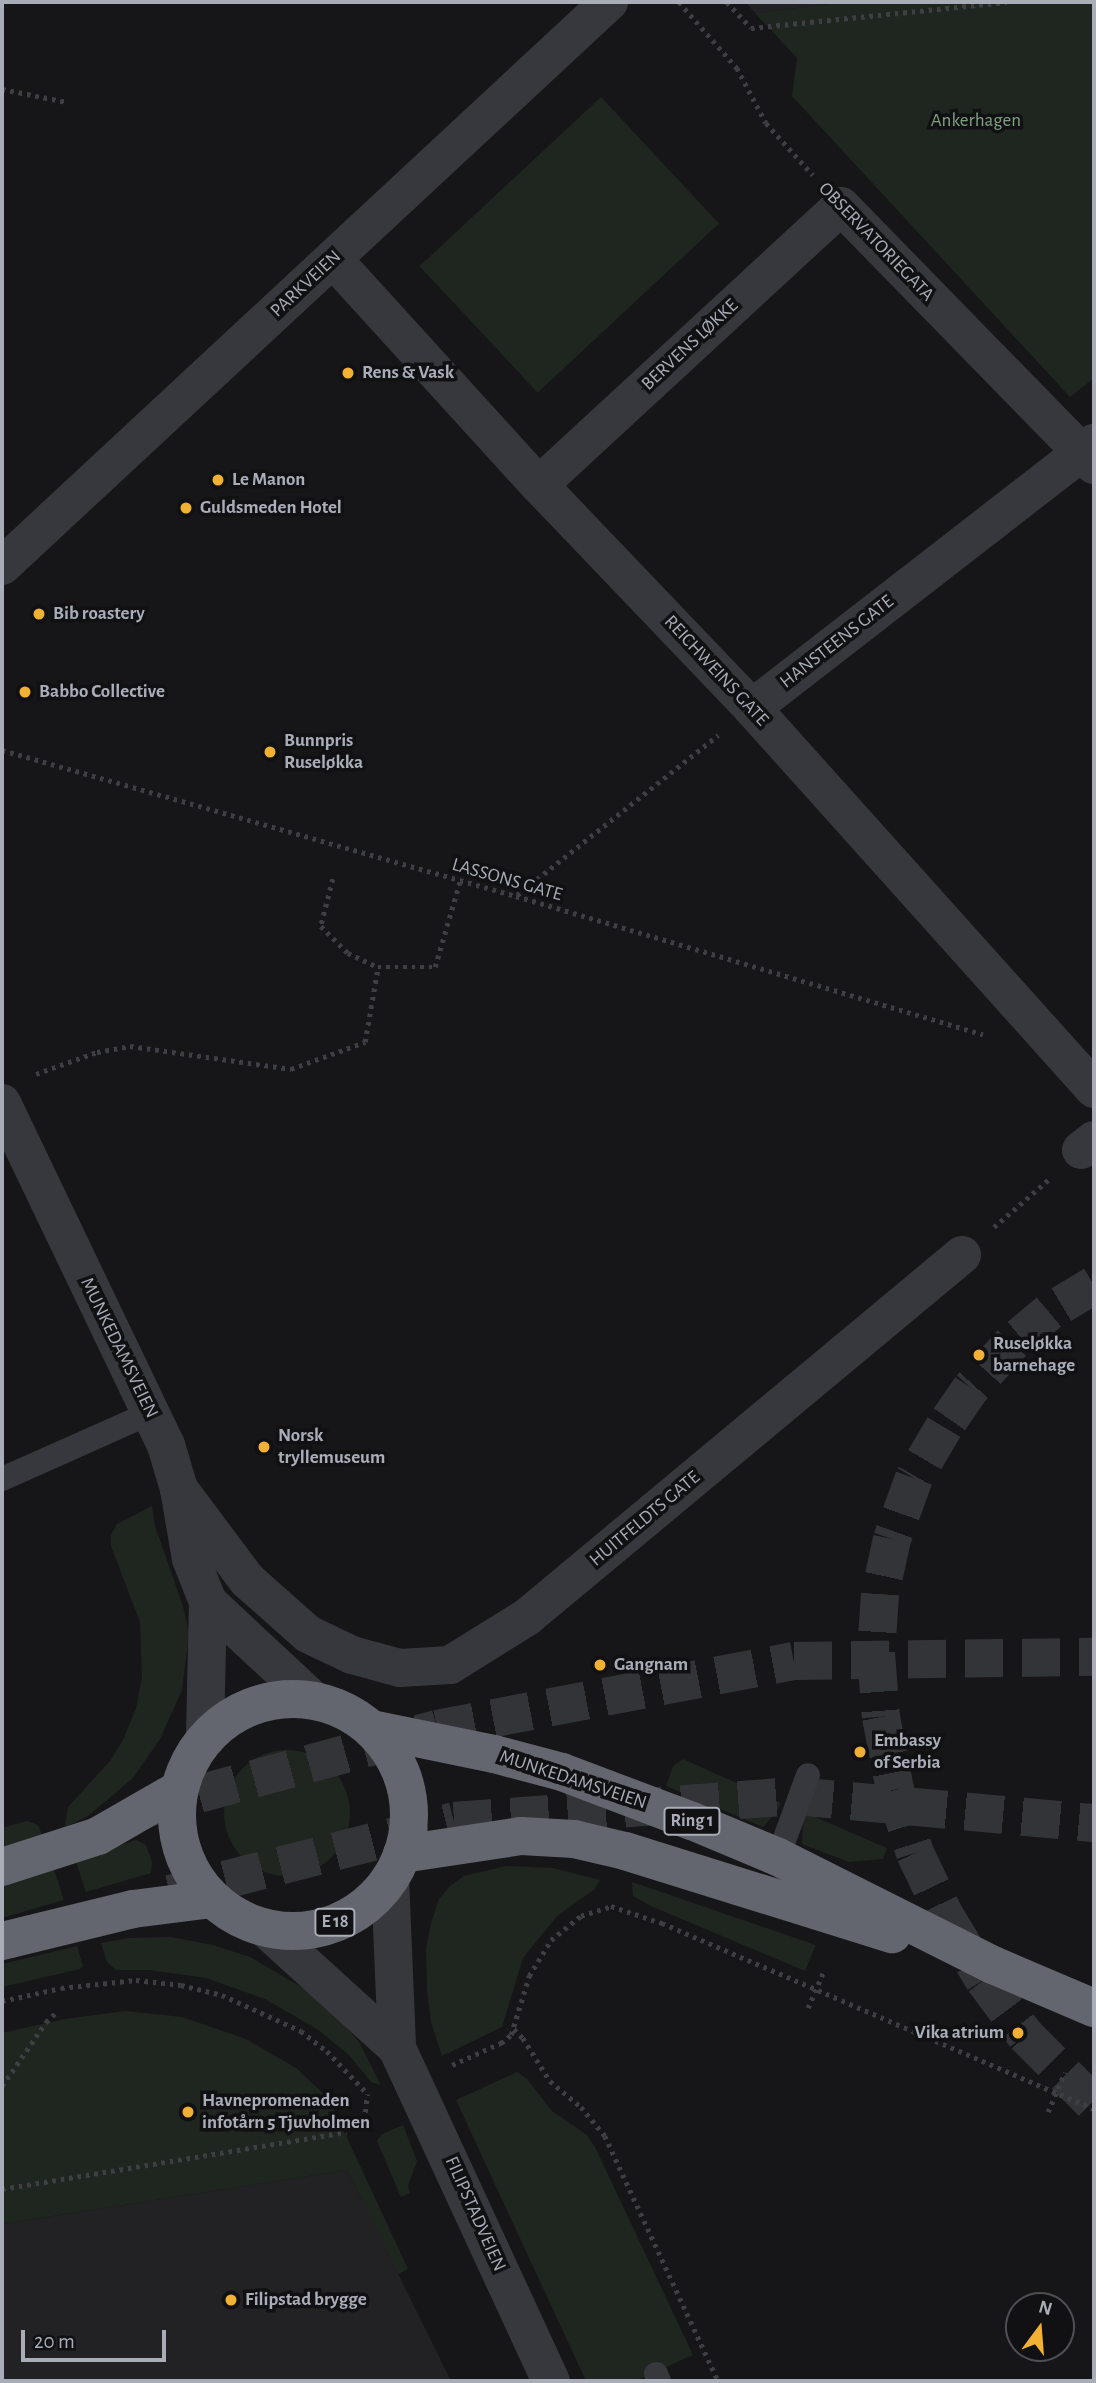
<!DOCTYPE html>
<html>
<head>
<meta charset="utf-8">
<style>
	body { margin:0 }
	#map { position:relative; width:1096px; height:2383px; overflow:hidden; background:#161618; font-family:"Alegreya Sans",sans-serif }
	div>[style] { position:absolute }
	.built>* { inset:0; background:#222225 }
	.green>* { inset:0; background:#1e261f; transform-origin:0 0 }
	.round { border-radius:50% }
	.highway-tunnel>* { height:38px; margin-top:-19px; transform-origin:0; background:repeating-linear-gradient(90deg,#333438 0 38px,transparent 0 57px) }
	.path>* { height:4.5px; margin-top:-2.25px; transform-origin:0; background:repeating-linear-gradient(90deg,#3d3f44 0 3.5px,transparent 0 8.5px) }
	.lane>* { height:24px; margin:-12px; padding:0 12px; transform-origin:12px; border-radius:12px; background:#37383d }
	.street>* { height:38px; margin:-19px; padding:0 19px; transform-origin:19px; border-radius:19px; background:#37383d }
	.highway>* { height:38px; margin:-19px; padding:0 19px; transform-origin:19px; border-radius:19px; background:#63666e }
	.highway>.ring { margin:-19px; padding:0; box-sizing:content-box; background:none; border:38px solid #63666e; border-radius:50% }
	.dots>* { width:19px; height:19px; translate:-50% -50%; box-sizing:border-box; border:4px solid #111113; border-radius:50% }
	span { translate:-50% -50%; white-space:nowrap; text-align:center; line-height:1.15; -webkit-text-stroke:7px #111113; paint-order:stroke }
	.shield-label span { padding:2px 5px; background:#111113; border:2px solid; border-radius:5px; -webkit-text-stroke-width:0 }
	.shield-label { font-size:18px; color:#a8adb8; font-weight:700 }
	.park-label { font-size:19px; color:#7fa381 }
	.street-label { font-size:19px; color:#a8adb8 }
	.poi-label { font-size:19px; color:#a8adb8; font-weight:700 }
	.left { translate:0 -50%; text-align:left }
	.right { translate:-100% -50%; text-align:right }
	.frame { position:absolute; inset:0; border:4px solid #a8adb8; pointer-events:none }
	.north { position:absolute; left:1005px; top:2292px; width:70px; height:70px; box-sizing:border-box; background:#111113; border:2px solid #4d4f55; border-radius:50%; rotate:16deg; font-size:19px; font-weight:700; line-height:28px; text-align:center; color:#a8adb8 }
	.north::after { content:''; display:block; margin:auto; width:24px; height:32px; background:#f2b134; clip-path:polygon(50% 0,100% 100%,50% 72%,0 100%) }
	.scale { position:absolute; left:21px; top:2330px; width:145px; height:32px; box-sizing:border-box; border:4px solid #a8adb8; border-top:0; padding-left:9px; font-size:21px; line-height:24px; white-space:nowrap; color:#a8adb8; -webkit-text-stroke:5px #111113; paint-order:stroke }
</style>
</head>
<body>
<div id="map">
	<div class="built">
		<div style="clip-path:polygon(745px 2px,845px 2px,755px 13px)"></div>
		<div style="clip-path:polygon(347px 2170px,451px 2381px,2px 2381px,2px 2224px)"></div>
	</div>
	<div class="green">
		<div style="clip-path:polygon(845px 2px,1094px 2px,1094px 378px,1070px 397px,792px 96px,797px 58px,755px 13px)"></div>
		<div style="left:601px;top:97px;width:173px;height:248px;rotate:47deg"></div>
		<div style="clip-path:polygon(152px 1506px,155px 1526px,183px 1606px,189px 1634px,182px 1690px,160px 1739px,133px 1778px,88px 1816px,65px 1827px,68px 1807px,110px 1761px,123px 1740px,136px 1708px,142px 1678px,140px 1622px,111px 1546px,111px 1535px,117px 1524px)"></div>
		<div class="round" style="left:224px;top:1750px;width:126px;height:126px"></div>
		<div style="clip-path:polygon(683px 1759px,781px 1803px,777px 1811px,763px 1827px,666px 1786px,673px 1766px)"></div>
		<div style="clip-path:polygon(808px 1814px,887px 1848px,883px 1859px,849px 1862px,802px 1844px,803px 1820px)"></div>
		<div style="clip-path:polygon(27px 1821px,38px 1825px,43px 1837px,2px 1849px,2px 1828px)"></div>
		<div style="clip-path:polygon(136px 1840px,146px 1845px,152px 1862px,151px 1873px,86px 1892px,75px 1859px)"></div>
		<div style="clip-path:polygon(53px 1866px,64px 1900px,2px 1918px,2px 1880px)"></div>
		<div style="clip-path:polygon(506px 1866px,553px 1868px,600px 1880px,595px 1889px,557px 1916px,523px 1958px,502px 2027px,442px 2056px,431px 2022px,427px 1991px,426px 1949px,431px 1923px,439px 1899px,450px 1886px,464px 1876px)"></div>
		<div style="clip-path:polygon(632px 1882px,816px 1945px,815px 1947px,805px 1971px,651px 1906px,633px 1896px)"></div>
		<div style="clip-path:polygon(171px 1937px,213px 1945px,250px 1957px,308px 1991px,336px 2015px,359px 2042px,381px 2085px,371px 2082px,349px 2055px,317px 2029px,265px 1999px,206px 1978px,149px 1970px,116px 1970px,107px 1962px,101px 1943px,128px 1938px)"></div>
		<div style="clip-path:polygon(77px 1946px,83px 1966px,80px 1969px,2px 1987px,2px 1964px)"></div>
		<div style="clip-path:polygon(125px 2011px,182px 2017px,246px 2039px,296px 2068px,329px 2099px,408px 2269px,398px 2274px,347px 2170px,2px 2224px,2px 2033px,65px 2019px)"></div>
		<div style="clip-path:polygon(517px 2072px,527px 2079px,552px 2111px,587px 2135px,595px 2147px,693px 2355px,635px 2381px,586px 2381px,456px 2100px)"></div>
		<div style="clip-path:polygon(403px 2125px,417px 2161px,408px 2186px,410px 2193px,401px 2197px,377px 2141px,382px 2134px)"></div>
	</div>
	<div class="highway-tunnel">
		<div style="left:1094px;top:1285px;width:52px;rotate:149deg"></div>
		<div style="left:1049px;top:1312px;width:48px;rotate:140deg"></div>
		<div style="left:1012px;top:1343px;width:61px;rotate:132.3deg"></div>
		<div style="left:971px;top:1388px;width:47px;rotate:124.7deg"></div>
		<div style="left:944px;top:1427px;width:59px;rotate:120.5deg"></div>
		<div style="left:914px;top:1478px;width:65px;rotate:109.8deg"></div>
		<div style="left:892px;top:1539px;width:56px;rotate:102.3deg"></div>
		<div style="left:880px;top:1594px;width:60px;rotate:93.8deg"></div>
		<div style="left:876px;top:1654px;width:63px;rotate:85.5deg"></div>
		<div style="left:881px;top:1717px;width:74px;rotate:79.1deg"></div>
		<div style="left:895px;top:1790px;width:66px;rotate:72.4deg"></div>
		<div style="left:915px;top:1853px;width:68px;rotate:64.6deg"></div>
		<div style="left:944px;top:1914px;width:77px;rotate:58.8deg"></div>
		<div style="left:984px;top:1980px;width:69px;rotate:53.3deg"></div>
		<div style="left:1025px;top:2035px;width:98px;rotate:45deg"></div>
		<div style="left:144px;top:1809px;width:304px;rotate:-15.3deg"></div>
		<div style="left:437px;top:1729px;width:363px;rotate:-10.8deg"></div>
		<div style="left:794px;top:1661px;width:300px;rotate:-0.8deg"></div>
		<div style="left:170px;top:1894px;width:293px;rotate:-14.4deg"></div>
		<div style="left:454px;top:1821px;width:342px;rotate:-4.2deg"></div>
		<div style="left:795px;top:1796px;width:300px;rotate:5.2deg"></div>
	</div>
	<div class="path">
		<div style="left:679px;top:2px;width:88px;rotate:48.7deg"></div>
		<div style="left:737px;top:68px;width:62px;rotate:62.2deg"></div>
		<div style="left:766px;top:123px;width:70px;rotate:47.9deg"></div>
		<div style="left:727px;top:2px;width:35px;rotate:47deg"></div>
		<div style="left:751px;top:28px;width:257px;rotate:-5.8deg"></div>
		<div style="left:2px;top:89px;width:66px;rotate:11.3deg"></div>
		<div style="left:2px;top:750px;width:534px;rotate:15.86deg"></div>
		<div style="left:516px;top:896px;width:487px;rotate:16.5deg"></div>
		<div style="left:333px;top:879px;width:49px;rotate:104.3deg"></div>
		<div style="left:321px;top:926px;width:38px;rotate:45deg"></div>
		<div style="left:348px;top:953px;width:33px;rotate:25deg"></div>
		<div style="left:517px;top:895px;width:257px;rotate:-38.5deg"></div>
		<div style="left:36px;top:1074px;width:65px;rotate:-19.8deg"></div>
		<div style="left:97px;top:1052px;width:34px;rotate:-10deg"></div>
		<div style="left:130px;top:1046px;width:163px;rotate:8.1deg"></div>
		<div style="left:291px;top:1069px;width:79px;rotate:-20deg"></div>
		<div style="left:365px;top:1042px;width:76px;rotate:-80.2deg"></div>
		<div style="left:378px;top:967px;width:57px"></div>
		<div style="left:435px;top:967px;width:90px;rotate:-73.8deg"></div>
		<div style="left:994px;top:1227px;width:72px;rotate:-41deg"></div>
		<div style="left:2px;top:2001px;width:60px;rotate:-12.4deg"></div>
		<div style="left:61px;top:1988px;width:75px;rotate:-6.1deg"></div>
		<div style="left:136px;top:1980px;width:45px;rotate:6.3deg"></div>
		<div style="left:181px;top:1985px;width:42px;rotate:13.7deg"></div>
		<div style="left:222px;top:1995px;width:87px;rotate:24.5deg"></div>
		<div style="left:301px;top:2031px;width:33px;rotate:38deg"></div>
		<div style="left:327px;top:2051px;width:58px;rotate:46.4deg"></div>
		<div style="left:808px;top:2008px;width:39px;rotate:-67deg"></div>
		<div style="left:514px;top:2029px;width:13px;rotate:45deg"></div>
		<div style="left:523px;top:2038px;width:51px;rotate:57.9deg"></div>
		<div style="left:550px;top:2081px;width:40px;rotate:40deg"></div>
		<div style="left:581px;top:2107px;width:38px;rotate:50deg"></div>
		<div style="left:605px;top:2136px;width:270px;rotate:65.2deg"></div>
		<div style="left:452px;top:2065px;width:54px;rotate:-24.2deg"></div>
		<div style="left:501px;top:2043px;width:13px;rotate:-39deg"></div>
		<div style="left:511px;top:2035px;width:62px;rotate:-73deg"></div>
		<div style="left:529px;top:1976px;width:42px;rotate:-58.6deg"></div>
		<div style="left:551px;top:1940px;width:38px;rotate:-39deg"></div>
		<div style="left:581px;top:1916px;width:32px;rotate:-18deg"></div>
		<div style="left:611px;top:1906px;width:54px;rotate:18.4deg"></div>
		<div style="left:662px;top:1923px;width:470px;rotate:23.3deg"></div>
		<div style="left:2px;top:2086px;width:78px;rotate:-55.5deg"></div>
		<div style="left:46px;top:2022px;width:16px;rotate:-43deg"></div>
		<div style="left:1048px;top:2112px;width:43px;rotate:-67deg"></div>
		<div style="left:363px;top:2129px;width:35px;rotate:-83deg"></div>
		<div style="left:2px;top:2189px;width:349px;rotate:-9.4deg"></div>
	</div>
	<div class="lane">
		<div style="left:2px;top:1479px;width:162px;rotate:-24deg"></div>
		<div style="left:778px;top:1857px;width:87px;rotate:-69.9deg"></div>
		<div style="left:656px;top:2374px;width:8px;rotate:67deg"></div>
	</div>
	<div class="street">
		<div style="left:333px;top:259px;width:306px;rotate:47.7deg"></div>
		<div style="left:539px;top:485px;width:308px;rotate:46.3deg"></div>
		<div style="left:752px;top:708px;width:512px;rotate:48.09deg"></div>
		<div style="left:539px;top:485px;width:411px;rotate:-42.7deg"></div>
		<div style="left:841px;top:206px;width:362px;rotate:45.7deg"></div>
		<div style="left:2px;top:566px;width:829px;rotate:-42.9deg"></div>
		<div style="left:752px;top:708px;width:433px;rotate:-37.8deg"></div>
		<div style="left:2px;top:1103px;width:379px;rotate:64.4deg"></div>
		<div style="left:166px;top:1445px;width:46px;rotate:73.5deg"></div>
		<div style="left:179px;top:1489px;width:71px;rotate:80.3deg"></div>
		<div style="left:191px;top:1559px;width:46px;rotate:68.4deg"></div>
		<div style="left:208px;top:1602px;width:136px;rotate:91.3deg"></div>
		<div style="left:1081px;top:1150px;width:16px;rotate:-38deg"></div>
		<div style="left:179px;top:1489px;width:114px;rotate:53.2deg"></div>
		<div style="left:247px;top:1580px;width:81px;rotate:41.5deg"></div>
		<div style="left:308px;top:1634px;width:49px;rotate:25.5deg"></div>
		<div style="left:352px;top:1655px;width:50px;rotate:15.2deg"></div>
		<div style="left:400px;top:1668px;width:50px;rotate:-3.4deg"></div>
		<div style="left:450px;top:1665px;width:91px;rotate:-31.9deg"></div>
		<div style="left:527px;top:1617px;width:566px;rotate:-39.77deg"></div>
		<div style="left:208px;top:1602px;width:144px;rotate:43deg"></div>
		<div style="left:390px;top:1878px;width:170px;rotate:87.6deg"></div>
		<div style="left:265px;top:1928px;width:178px;rotate:42.3deg"></div>
		<div style="left:397px;top:2048px;width:367px;rotate:65.2deg"></div>
	</div>
	<div class="highway">
		<div class="ring" style="left:177px;top:1699px;width:194px;height:194px"></div>
		<div style="left:372px;top:1729px;width:125px;rotate:11.6deg"></div>
		<div style="left:494px;top:1754px;width:70px;rotate:14.8deg"></div>
		<div style="left:562px;top:1772px;width:139px;rotate:20.7deg"></div>
		<div style="left:692px;top:1821px;width:93px;rotate:22.7deg"></div>
		<div style="left:778px;top:1857px;width:241px;rotate:26.7deg"></div>
		<div style="left:993px;top:1965px;width:110px;rotate:23.1deg"></div>
		<div style="left:402px;top:1854px;width:120px;rotate:-8.6deg"></div>
		<div style="left:521px;top:1836px;width:53px;rotate:3.2deg"></div>
		<div style="left:574px;top:1839px;width:52px;rotate:13.2deg"></div>
		<div style="left:625px;top:1851px;width:280px;rotate:17.3deg"></div>
		<div style="left:2px;top:1867px;width:101px;rotate:-17.9deg"></div>
		<div style="left:98px;top:1836px;width:92px;rotate:-29.9deg"></div>
		<div style="left:2px;top:1941px;width:135px;rotate:-13.7deg"></div>
		<div style="left:133px;top:1909px;width:80px;rotate:-7.2deg"></div>
	</div>
	<div class="dots">
		<div style="left:348px;top:373px;background:#f2b134"></div>
		<div style="left:218px;top:480px;background:#f2b134"></div>
		<div style="left:186px;top:508px;background:#f2b134"></div>
		<div style="left:39px;top:614px;background:#f2b134"></div>
		<div style="left:25px;top:692px;background:#f2b134"></div>
		<div style="left:270px;top:752px;background:#f2b134"></div>
		<div style="left:979px;top:1355px;background:#f2b134"></div>
		<div style="left:264px;top:1447px;background:#f2b134"></div>
		<div style="left:600px;top:1665px;background:#f2b134"></div>
		<div style="left:860px;top:1752px;background:#f2b134"></div>
		<div style="left:1018px;top:2033px;background:#f2b134"></div>
		<div style="left:188px;top:2112px;background:#f2b134"></div>
		<div style="left:231px;top:2300px;background:#f2b134"></div>
	</div>
	<div class="shield-label">
		<span style="left:692px;top:1821px">Ring 1</span>
		<span style="left:335px;top:1922px">E 18</span>
	</div>
	<div class="park-label">
		<span style="left:976px;top:121px">Ankerhagen</span>
	</div>
	<div class="street-label">
		<span style="left:876px;top:242px;rotate:46deg">OBSERVATORIEGATA</span>
		<span style="left:306px;top:284px;rotate:-43deg">PARKVEIEN</span>
		<span style="left:690px;top:345px;rotate:-43deg">BERVENS LØKKE</span>
		<span style="left:837px;top:642px;rotate:-38deg">HANSTEENS GATE</span>
		<span style="left:716px;top:671px;rotate:47deg">REICHWEINS GATE</span>
		<span style="left:507px;top:880px;rotate:16deg">LASSONS GATE</span>
		<span style="left:119px;top:1348px;rotate:64deg">MUNKEDAMSVEIEN</span>
		<span style="left:645px;top:1519px;rotate:-40deg">HUITFELDTS GATE</span>
		<span style="left:573px;top:1780px;rotate:18deg">MUNKEDAMSVEIEN</span>
		<span style="left:475px;top:2214px;rotate:66deg">FILIPSTADVEIEN</span>
	</div>
	<div class="poi-label">
		<span class="left" style="left:362px;top:373px">Rens &amp; Vask</span>
		<span class="left" style="left:232px;top:480px">Le Manon</span>
		<span class="left" style="left:200px;top:508px">Guldsmeden Hotel</span>
		<span class="left" style="left:53px;top:614px">Bib roastery</span>
		<span class="left" style="left:39px;top:692px">Babbo Collective</span>
		<span class="left" style="left:284px;top:752px">Bunnpris<br>Ruseløkka</span>
		<span class="left" style="left:993px;top:1355px">Ruseløkka<br>barnehage</span>
		<span class="left" style="left:278px;top:1447px">Norsk<br>tryllemuseum</span>
		<span class="left" style="left:614px;top:1665px">Gangnam</span>
		<span class="left" style="left:874px;top:1752px">Embassy<br>of Serbia</span>
		<span class="right" style="left:1004px;top:2033px">Vika atrium</span>
		<span class="left" style="left:202px;top:2112px">Havnepromenaden<br>infotårn 5 Tjuvholmen</span>
		<span class="left" style="left:245px;top:2300px">Filipstad brygge</span>
	</div>
	<div class="frame"></div>
	<div class="north">N</div>
	<div class="scale">20 m</div>
</div>
</body>
</html>
